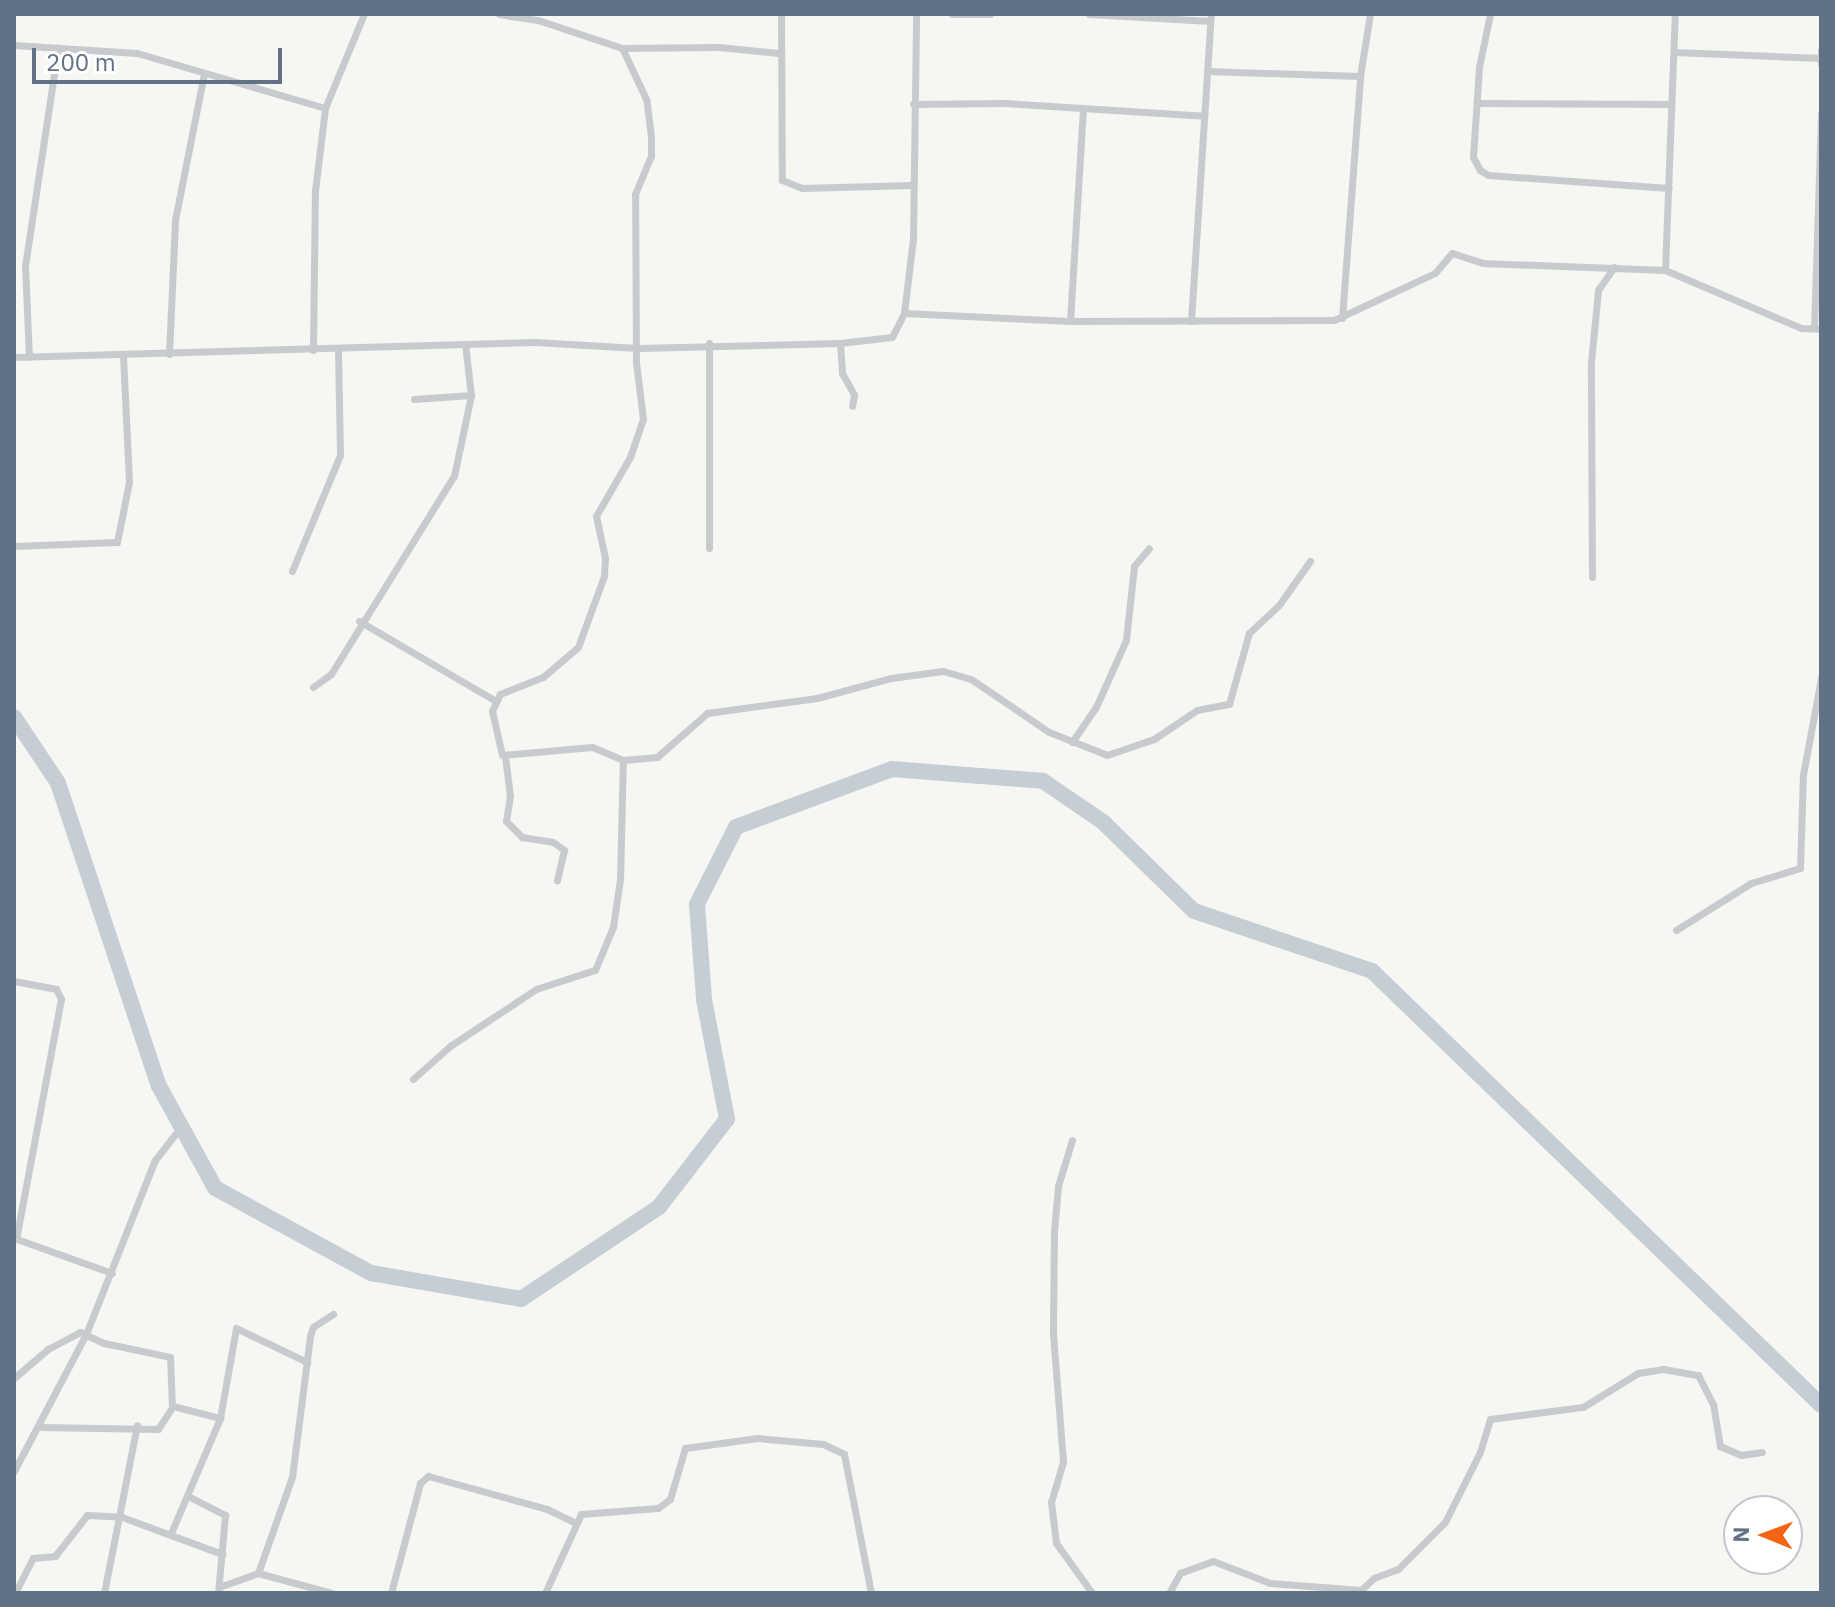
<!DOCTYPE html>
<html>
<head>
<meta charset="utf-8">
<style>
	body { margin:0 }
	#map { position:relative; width:1835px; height:1607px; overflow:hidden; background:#f6f6f2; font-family:"IBM Plex Sans",sans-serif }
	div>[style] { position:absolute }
	.river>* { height:16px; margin:-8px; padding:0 8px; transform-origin:8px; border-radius:8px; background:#c6ced5 }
	.minor>* { height:7px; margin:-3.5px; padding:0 3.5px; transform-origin:3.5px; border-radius:3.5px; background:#c8cbce }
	span { translate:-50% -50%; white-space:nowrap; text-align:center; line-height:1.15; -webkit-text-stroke:8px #fff; paint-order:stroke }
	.frame { position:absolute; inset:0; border:16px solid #627286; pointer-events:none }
	.north { position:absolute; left:1723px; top:1495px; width:80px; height:80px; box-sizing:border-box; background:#fff; border:2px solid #c0c7cf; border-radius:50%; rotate:271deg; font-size:22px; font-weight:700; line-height:32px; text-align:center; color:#627286 }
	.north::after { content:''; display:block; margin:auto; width:28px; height:36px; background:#f36415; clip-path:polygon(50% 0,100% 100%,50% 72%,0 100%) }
	.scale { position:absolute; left:32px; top:48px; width:250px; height:36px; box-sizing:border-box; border:4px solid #627286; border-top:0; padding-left:10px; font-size:24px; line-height:28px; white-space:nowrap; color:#627286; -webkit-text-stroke:6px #fff; paint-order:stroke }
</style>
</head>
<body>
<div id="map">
	<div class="river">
		<div style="left:14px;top:717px;width:79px;rotate:56.3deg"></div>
		<div style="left:58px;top:783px;width:319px;rotate:71.6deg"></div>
		<div style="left:159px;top:1086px;width:116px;rotate:61.2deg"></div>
		<div style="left:215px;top:1188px;width:178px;rotate:28.6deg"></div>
		<div style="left:371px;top:1273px;width:152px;rotate:9.8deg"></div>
		<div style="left:521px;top:1299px;width:166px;rotate:-33.7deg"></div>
		<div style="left:659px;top:1207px;width:111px;rotate:-52.3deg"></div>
		<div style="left:727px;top:1119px;width:122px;rotate:-100.9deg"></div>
		<div style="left:704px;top:999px;width:95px;rotate:-94.2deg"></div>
		<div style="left:697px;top:904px;width:86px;rotate:-63.1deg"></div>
		<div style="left:736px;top:827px;width:166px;rotate:-20.4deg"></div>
		<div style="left:892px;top:769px;width:151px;rotate:4.5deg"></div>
		<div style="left:1043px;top:781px;width:73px;rotate:34.3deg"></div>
		<div style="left:1103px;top:822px;width:127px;rotate:44.4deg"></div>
		<div style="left:1194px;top:911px;width:188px;rotate:18.6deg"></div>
		<div style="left:1372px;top:971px;width:624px;rotate:44.03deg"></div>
	</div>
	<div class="minor">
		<div style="left:499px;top:14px;width:39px;rotate:9deg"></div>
		<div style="left:538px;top:20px;width:89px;rotate:18.4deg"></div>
		<div style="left:622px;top:48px;width:97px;rotate:-0.6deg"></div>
		<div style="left:719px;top:47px;width:59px;rotate:5.8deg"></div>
		<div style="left:781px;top:14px;width:166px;rotate:89.7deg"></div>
		<div style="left:782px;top:180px;width:22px;rotate:22deg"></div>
		<div style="left:802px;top:188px;width:110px;rotate:-1.6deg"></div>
		<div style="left:952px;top:14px;width:38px"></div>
		<div style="left:1089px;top:14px;width:121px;rotate:3.3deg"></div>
		<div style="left:1490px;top:14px;width:54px;rotate:101.7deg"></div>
		<div style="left:1479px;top:67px;width:90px;rotate:93.8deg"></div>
		<div style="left:1473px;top:157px;width:15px;rotate:62deg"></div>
		<div style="left:1480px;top:170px;width:9px;rotate:32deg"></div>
		<div style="left:1488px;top:175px;width:181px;rotate:4.1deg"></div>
		<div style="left:14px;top:45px;width:123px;rotate:3.7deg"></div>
		<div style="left:137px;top:53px;width:196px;rotate:16.3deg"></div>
		<div style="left:1821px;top:50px;width:14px;rotate:90deg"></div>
		<div style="left:1674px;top:52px;width:147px;rotate:2.3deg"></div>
		<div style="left:1207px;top:71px;width:153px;rotate:1.9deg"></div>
		<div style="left:1360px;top:76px;width:63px;rotate:-80.8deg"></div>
		<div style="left:1478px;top:103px;width:193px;rotate:0.3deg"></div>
		<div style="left:913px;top:104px;width:92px;rotate:-0.6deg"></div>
		<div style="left:1005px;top:103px;width:199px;rotate:3.7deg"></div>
		<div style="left:1665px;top:270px;width:256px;rotate:-87.8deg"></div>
		<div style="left:904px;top:313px;width:166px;rotate:2.8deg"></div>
		<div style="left:1070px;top:321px;width:264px;rotate:-0.2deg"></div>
		<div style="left:1334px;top:320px;width:111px;rotate:-25deg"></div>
		<div style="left:1435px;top:273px;width:26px;rotate:-50deg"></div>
		<div style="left:1452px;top:253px;width:32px;rotate:18deg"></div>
		<div style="left:1482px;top:263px;width:183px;rotate:2.2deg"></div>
		<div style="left:1665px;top:270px;width:148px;rotate:23.1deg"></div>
		<div style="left:1801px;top:328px;width:20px;rotate:3deg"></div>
		<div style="left:1342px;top:318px;width:243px;rotate:-85.7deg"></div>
		<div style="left:1070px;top:321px;width:212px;rotate:-86.5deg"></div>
		<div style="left:1191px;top:321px;width:308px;rotate:-86.3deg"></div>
		<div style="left:1814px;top:328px;width:215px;rotate:-88.1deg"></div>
		<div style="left:840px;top:343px;width:30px;rotate:86deg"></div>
		<div style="left:842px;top:373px;width:25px;rotate:61deg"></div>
		<div style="left:854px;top:395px;width:11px;rotate:100deg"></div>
		<div style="left:313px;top:350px;width:159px;rotate:-89.3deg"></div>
		<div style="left:315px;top:191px;width:84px;rotate:-83.1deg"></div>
		<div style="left:325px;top:108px;width:102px;rotate:-67.5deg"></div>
		<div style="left:169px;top:354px;width:134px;rotate:-87.4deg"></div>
		<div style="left:175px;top:220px;width:150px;rotate:-78.8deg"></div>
		<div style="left:14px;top:357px;width:521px;rotate:-1.65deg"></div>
		<div style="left:535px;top:342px;width:103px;rotate:3.3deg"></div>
		<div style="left:638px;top:348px;width:202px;rotate:-1.4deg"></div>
		<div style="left:840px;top:343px;width:52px;rotate:-6.6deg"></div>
		<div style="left:892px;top:337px;width:27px;rotate:-63deg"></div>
		<div style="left:904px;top:313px;width:75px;rotate:-83.1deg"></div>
		<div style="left:913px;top:239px;width:225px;rotate:-89.2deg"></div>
		<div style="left:29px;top:357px;width:91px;rotate:-92.5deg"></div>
		<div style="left:25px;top:266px;width:221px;rotate:-81.4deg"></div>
		<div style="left:414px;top:399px;width:57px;rotate:-4deg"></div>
		<div style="left:14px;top:546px;width:103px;rotate:-2.2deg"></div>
		<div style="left:117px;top:542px;width:61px;rotate:-78.7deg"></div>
		<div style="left:129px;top:482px;width:126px;rotate:-92.7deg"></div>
		<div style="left:709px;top:548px;width:205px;rotate:-90deg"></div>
		<div style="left:292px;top:571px;width:126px;rotate:-67.5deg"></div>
		<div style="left:340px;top:455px;width:107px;rotate:-91.1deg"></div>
		<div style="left:1592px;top:577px;width:215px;rotate:-90.3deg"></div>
		<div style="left:1591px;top:362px;width:72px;rotate:-84.4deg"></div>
		<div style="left:1598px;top:290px;width:28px;rotate:-55deg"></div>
		<div style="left:359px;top:621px;width:156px;rotate:30.3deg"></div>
		<div style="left:313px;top:687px;width:22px;rotate:-36deg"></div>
		<div style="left:331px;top:674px;width:233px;rotate:-58.2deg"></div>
		<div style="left:454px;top:476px;width:83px;rotate:-78.1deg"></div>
		<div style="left:471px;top:395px;width:51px;rotate:-96.7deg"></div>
		<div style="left:1072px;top:742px;width:42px;rotate:-55.6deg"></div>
		<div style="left:1096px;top:707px;width:73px;rotate:-65.9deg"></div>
		<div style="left:1126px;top:640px;width:74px;rotate:-83.8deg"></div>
		<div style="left:1134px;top:566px;width:23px;rotate:-50deg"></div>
		<div style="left:505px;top:756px;width:40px;rotate:82.9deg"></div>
		<div style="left:510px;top:796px;width:25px;rotate:99deg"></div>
		<div style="left:506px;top:821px;width:23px;rotate:45deg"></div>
		<div style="left:522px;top:837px;width:31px;rotate:9deg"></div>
		<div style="left:553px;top:842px;width:14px;rotate:36deg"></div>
		<div style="left:564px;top:850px;width:31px;rotate:103deg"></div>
		<div style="left:623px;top:760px;width:34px;rotate:-5deg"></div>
		<div style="left:657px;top:757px;width:67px;rotate:-41.3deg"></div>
		<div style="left:707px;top:713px;width:111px;rotate:-7.8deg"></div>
		<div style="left:817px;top:698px;width:77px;rotate:-15.1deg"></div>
		<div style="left:891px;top:678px;width:52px;rotate:-7.7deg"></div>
		<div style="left:943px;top:671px;width:29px;rotate:16deg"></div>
		<div style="left:971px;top:679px;width:94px;rotate:34.2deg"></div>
		<div style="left:1049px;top:732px;width:62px;rotate:21.6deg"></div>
		<div style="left:1107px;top:755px;width:50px;rotate:-18.8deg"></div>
		<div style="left:1154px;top:739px;width:52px;rotate:-34deg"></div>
		<div style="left:1197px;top:710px;width:33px;rotate:-11deg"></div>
		<div style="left:1229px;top:704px;width:74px;rotate:-74.3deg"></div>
		<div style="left:1249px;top:633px;width:41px;rotate:-43deg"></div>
		<div style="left:1279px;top:605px;width:54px;rotate:-54.8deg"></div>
		<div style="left:1676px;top:930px;width:89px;rotate:-32.1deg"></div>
		<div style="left:1751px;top:883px;width:51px;rotate:-17deg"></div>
		<div style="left:1800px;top:868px;width:93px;rotate:-88.2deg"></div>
		<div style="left:1803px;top:775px;width:99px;rotate:-79.5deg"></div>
		<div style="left:14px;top:981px;width:43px;rotate:10.8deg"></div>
		<div style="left:56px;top:989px;width:11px;rotate:63deg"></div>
		<div style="left:61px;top:999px;width:244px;rotate:100.6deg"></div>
		<div style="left:413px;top:1079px;width:50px;rotate:-41.7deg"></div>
		<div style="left:450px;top:1046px;width:103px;rotate:-33.5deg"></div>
		<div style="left:536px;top:989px;width:62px;rotate:-17.9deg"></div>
		<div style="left:595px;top:970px;width:47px;rotate:-67.3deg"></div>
		<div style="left:613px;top:927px;width:49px;rotate:-81.7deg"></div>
		<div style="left:620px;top:879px;width:119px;rotate:-88.6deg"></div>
		<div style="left:623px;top:760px;width:34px;rotate:-157deg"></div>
		<div style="left:592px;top:747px;width:90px;rotate:174.9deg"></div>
		<div style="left:502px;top:755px;width:45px;rotate:-102.8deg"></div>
		<div style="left:492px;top:711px;width:19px;rotate:-65deg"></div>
		<div style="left:500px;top:694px;width:46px;rotate:-21.6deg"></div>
		<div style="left:543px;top:677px;width:46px;rotate:-40.6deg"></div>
		<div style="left:578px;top:647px;width:76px;rotate:-69.9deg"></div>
		<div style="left:604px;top:576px;width:18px;rotate:-87deg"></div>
		<div style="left:605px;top:558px;width:43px;rotate:-102.1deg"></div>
		<div style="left:596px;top:516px;width:68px;rotate:-60deg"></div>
		<div style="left:630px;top:457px;width:40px;rotate:-71.1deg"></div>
		<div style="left:643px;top:419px;width:57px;rotate:-97deg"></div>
		<div style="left:636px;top:362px;width:168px;rotate:-90.3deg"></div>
		<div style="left:635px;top:194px;width:41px;rotate:-67.2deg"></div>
		<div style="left:651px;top:156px;width:19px;rotate:-90deg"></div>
		<div style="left:651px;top:137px;width:38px;rotate:-97deg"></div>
		<div style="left:646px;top:99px;width:56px;rotate:-115.2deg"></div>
		<div style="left:1072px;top:1140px;width:48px;rotate:106.9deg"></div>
		<div style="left:1058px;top:1186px;width:46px;rotate:95deg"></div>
		<div style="left:1054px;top:1232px;width:102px;rotate:90.6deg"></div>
		<div style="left:1053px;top:1334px;width:128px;rotate:85.5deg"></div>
		<div style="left:1063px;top:1462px;width:42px;rotate:106.7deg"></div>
		<div style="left:1051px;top:1502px;width:41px;rotate:83deg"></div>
		<div style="left:1056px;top:1543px;width:62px;rotate:54.2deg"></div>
		<div style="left:14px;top:1238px;width:104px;rotate:19.7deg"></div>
		<div style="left:14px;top:1378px;width:45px;rotate:-40.5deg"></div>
		<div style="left:48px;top:1349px;width:36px;rotate:-28deg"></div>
		<div style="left:80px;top:1332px;width:26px;rotate:25deg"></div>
		<div style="left:104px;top:1343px;width:67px;rotate:12deg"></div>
		<div style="left:170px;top:1357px;width:49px;rotate:87.7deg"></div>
		<div style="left:41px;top:1427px;width:117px;rotate:1deg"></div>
		<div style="left:158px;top:1429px;width:27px;rotate:-57deg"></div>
		<div style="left:173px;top:1406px;width:49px;rotate:14.3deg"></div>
		<div style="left:14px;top:1471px;width:155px;rotate:-62.3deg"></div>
		<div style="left:86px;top:1334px;width:187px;rotate:-68.4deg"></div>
		<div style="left:155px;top:1160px;width:33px;rotate:-52deg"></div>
		<div style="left:188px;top:1496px;width:42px;rotate:27.2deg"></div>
		<div style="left:225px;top:1515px;width:78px;rotate:95.1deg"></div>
		<div style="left:171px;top:1533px;width:125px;rotate:-66.9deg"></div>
		<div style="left:220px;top:1418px;width:91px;rotate:-79.9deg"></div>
		<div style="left:236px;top:1328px;width:79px;rotate:25.6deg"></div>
		<div style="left:258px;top:1573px;width:102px;rotate:-70.5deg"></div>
		<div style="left:292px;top:1477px;width:142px;rotate:-82.7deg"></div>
		<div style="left:310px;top:1336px;width:9px;rotate:-72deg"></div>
		<div style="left:313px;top:1327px;width:24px;rotate:-33deg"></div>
		<div style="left:219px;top:1587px;width:41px;rotate:-19.7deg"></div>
		<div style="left:258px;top:1573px;width:77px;rotate:15.1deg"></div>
		<div style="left:15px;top:1593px;width:39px;rotate:-63deg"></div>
		<div style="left:33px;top:1558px;width:22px;rotate:-5deg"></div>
		<div style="left:55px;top:1556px;width:52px;rotate:-52deg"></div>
		<div style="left:87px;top:1515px;width:35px;rotate:3deg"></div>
		<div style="left:122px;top:1517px;width:107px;rotate:20.3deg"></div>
		<div style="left:104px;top:1593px;width:171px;rotate:-78.9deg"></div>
		<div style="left:391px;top:1593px;width:114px;rotate:-75.2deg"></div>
		<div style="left:420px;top:1483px;width:11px;rotate:-41deg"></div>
		<div style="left:428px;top:1476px;width:123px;rotate:15.5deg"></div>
		<div style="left:547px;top:1509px;width:30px;rotate:26deg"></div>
		<div style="left:545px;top:1593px;width:87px;rotate:-65.5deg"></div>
		<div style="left:581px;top:1514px;width:77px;rotate:-4.5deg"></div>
		<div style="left:658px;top:1508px;width:15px;rotate:-37deg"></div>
		<div style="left:670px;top:1499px;width:53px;rotate:-73.6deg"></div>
		<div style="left:685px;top:1448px;width:73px;rotate:-7.9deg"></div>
		<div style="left:757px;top:1438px;width:66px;rotate:5.2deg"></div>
		<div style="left:823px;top:1444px;width:23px;rotate:25deg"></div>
		<div style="left:844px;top:1454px;width:142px;rotate:79deg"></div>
		<div style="left:1169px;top:1593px;width:23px;rotate:-61deg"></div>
		<div style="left:1180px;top:1573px;width:35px;rotate:-20deg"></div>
		<div style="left:1213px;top:1561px;width:61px;rotate:21.1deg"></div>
		<div style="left:1270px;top:1583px;width:91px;rotate:4.4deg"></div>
		<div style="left:1361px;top:1590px;width:18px;rotate:-43deg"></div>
		<div style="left:1374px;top:1578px;width:26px;rotate:-21deg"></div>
		<div style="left:1398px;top:1569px;width:66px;rotate:-45deg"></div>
		<div style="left:1445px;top:1522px;width:78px;rotate:-63.4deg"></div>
		<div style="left:1480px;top:1452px;width:34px;rotate:-73deg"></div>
		<div style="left:1490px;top:1419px;width:94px;rotate:-7.4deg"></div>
		<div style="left:1583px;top:1407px;width:65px;rotate:-31.7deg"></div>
		<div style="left:1638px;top:1373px;width:25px;rotate:-9deg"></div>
		<div style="left:1663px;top:1369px;width:36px;rotate:10deg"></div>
		<div style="left:1698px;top:1375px;width:33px;rotate:63deg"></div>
		<div style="left:1713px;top:1404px;width:43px;rotate:80.5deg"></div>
		<div style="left:1720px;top:1446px;width:23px;rotate:23deg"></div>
		<div style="left:1741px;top:1455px;width:21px;rotate:-8deg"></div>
	</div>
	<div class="frame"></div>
	<div class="north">N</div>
	<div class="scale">200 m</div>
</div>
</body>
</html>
